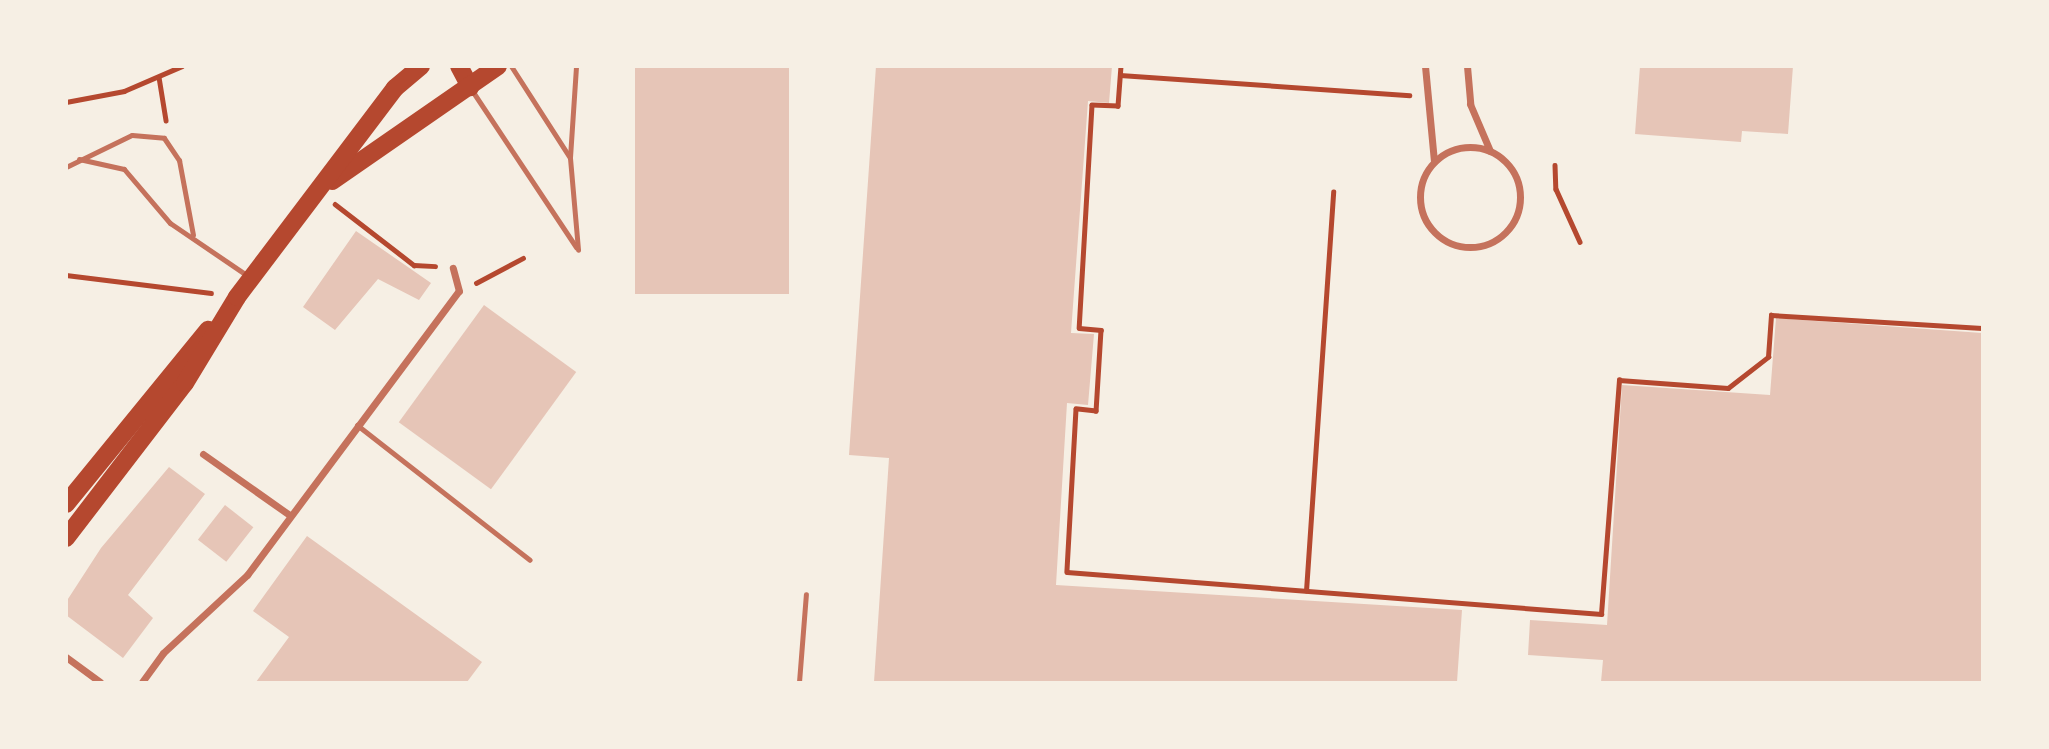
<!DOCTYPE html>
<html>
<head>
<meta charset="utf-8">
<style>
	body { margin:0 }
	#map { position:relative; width:2049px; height:749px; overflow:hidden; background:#f6efe4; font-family:"Varela Round",sans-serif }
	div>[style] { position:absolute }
	.building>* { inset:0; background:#e6c5b7; transform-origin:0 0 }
	.path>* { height:4.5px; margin:-2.25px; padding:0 2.25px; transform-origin:2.25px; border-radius:2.25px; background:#b5482f }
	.service>* { height:5px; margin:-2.5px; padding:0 2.5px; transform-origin:2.5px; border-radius:2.5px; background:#c5725c }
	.minor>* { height:7px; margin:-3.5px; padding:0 3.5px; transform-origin:3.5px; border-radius:3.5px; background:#c5725c }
	.minor>.ring { margin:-3.5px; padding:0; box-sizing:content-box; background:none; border:7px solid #c5725c; border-radius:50% }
	.primary>* { height:18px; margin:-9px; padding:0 9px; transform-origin:9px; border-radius:9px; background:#b5482f }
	span { translate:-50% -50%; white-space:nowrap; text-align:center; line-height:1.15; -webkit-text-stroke:5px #f6efe4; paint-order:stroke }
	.frame { position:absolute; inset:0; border:68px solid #f6efe4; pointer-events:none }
</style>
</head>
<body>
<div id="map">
	<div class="building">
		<div style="left:635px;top:66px;width:154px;height:228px"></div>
		<div style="clip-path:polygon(876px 66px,1112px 66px,1109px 103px,1088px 101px,1071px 333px,1094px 334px,1088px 405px,1067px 403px,1056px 585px,1462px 610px,1457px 682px,874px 682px,889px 458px,849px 455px)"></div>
		<div style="clip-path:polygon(1640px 66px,1793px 66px,1788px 134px,1742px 131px,1741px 142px,1635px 134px)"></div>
		<div style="clip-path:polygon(356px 231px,431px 283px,419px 300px,378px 279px,335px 330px,303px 307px)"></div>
		<div style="left:484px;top:305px;width:114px;height:145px;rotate:36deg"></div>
		<div style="clip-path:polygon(1776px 318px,1982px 333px,1982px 682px,1601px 682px,1603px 660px,1528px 655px,1530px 620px,1607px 625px,1622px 385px,1770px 395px)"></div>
		<div style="clip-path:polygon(169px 467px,205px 494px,128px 595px,153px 618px,123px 658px,66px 615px,66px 602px,101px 548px)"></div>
		<div style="left:225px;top:505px;width:36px;height:44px;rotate:38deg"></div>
		<div style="clip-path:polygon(307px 536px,482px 662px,467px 682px,256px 682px,289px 637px,253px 611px)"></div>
	</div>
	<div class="path">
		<div style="left:1121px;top:66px;width:40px;rotate:94.3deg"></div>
		<div style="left:1118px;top:106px;width:26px;rotate:-178deg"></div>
		<div style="left:1092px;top:105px;width:223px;rotate:93.3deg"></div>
		<div style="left:1079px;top:328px;width:22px;rotate:5deg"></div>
		<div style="left:1101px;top:330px;width:81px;rotate:93.5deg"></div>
		<div style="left:1096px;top:411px;width:20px;rotate:-174deg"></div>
		<div style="left:1076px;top:409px;width:163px;rotate:93.2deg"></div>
		<div style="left:1067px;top:572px;width:536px;rotate:4.5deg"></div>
		<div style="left:1601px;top:614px;width:235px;rotate:-85.6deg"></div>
		<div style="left:1619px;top:380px;width:109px;rotate:4.2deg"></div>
		<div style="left:1728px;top:388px;width:51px;rotate:-37.8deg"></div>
		<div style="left:1768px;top:357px;width:42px;rotate:-85.9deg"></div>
		<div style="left:1771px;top:315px;width:211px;rotate:3.5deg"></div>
		<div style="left:1120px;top:75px;width:290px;rotate:4deg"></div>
		<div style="left:159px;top:77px;width:44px;rotate:80.8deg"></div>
		<div style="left:66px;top:102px;width:59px;rotate:-10.7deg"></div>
		<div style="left:124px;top:91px;width:63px;rotate:-23.3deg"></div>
		<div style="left:1555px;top:165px;width:24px;rotate:88deg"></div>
		<div style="left:1556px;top:189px;width:58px;rotate:65.6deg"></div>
		<div style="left:335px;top:204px;width:100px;rotate:37.7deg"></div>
		<div style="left:414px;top:265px;width:21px;rotate:3deg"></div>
		<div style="left:66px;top:275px;width:146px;rotate:7.1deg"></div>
		<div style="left:476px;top:283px;width:53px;rotate:-28deg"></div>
		<div style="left:1306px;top:591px;width:400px;rotate:-86.1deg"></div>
	</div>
	<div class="service">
		<div style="left:511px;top:66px;width:109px;rotate:57.3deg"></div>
		<div style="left:570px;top:158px;width:92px;rotate:85deg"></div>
		<div style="left:471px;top:89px;width:190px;rotate:56.4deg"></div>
		<div style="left:570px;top:157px;width:91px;rotate:-86.2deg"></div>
		<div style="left:79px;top:159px;width:46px;rotate:12.5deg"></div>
		<div style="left:124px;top:169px;width:71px;rotate:49.6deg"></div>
		<div style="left:170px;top:223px;width:94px;rotate:34.2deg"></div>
		<div style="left:66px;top:167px;width:73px;rotate:-25.9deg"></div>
		<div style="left:132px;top:135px;width:32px;rotate:5deg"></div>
		<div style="left:164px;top:138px;width:27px;rotate:56deg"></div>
		<div style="left:179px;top:160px;width:76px;rotate:79.4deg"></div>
		<div style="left:357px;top:425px;width:219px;rotate:38deg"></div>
		<div style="left:799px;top:682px;width:88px;rotate:-85.5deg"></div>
	</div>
	<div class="minor">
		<div style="left:1425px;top:66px;width:96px;rotate:84.6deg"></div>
		<div style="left:1467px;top:66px;width:38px;rotate:85deg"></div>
		<div style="left:1470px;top:104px;width:51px;rotate:66.9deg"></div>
		<div class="ring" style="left:1420px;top:147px;width:93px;height:93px"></div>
		<div style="left:203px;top:454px;width:104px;rotate:35.2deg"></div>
		<div style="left:66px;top:657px;width:42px;rotate:36.3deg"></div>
		<div style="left:142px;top:682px;width:36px;rotate:-54deg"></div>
		<div style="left:163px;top:653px;width:115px;rotate:-42.9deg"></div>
		<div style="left:247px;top:575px;width:354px;rotate:-53.3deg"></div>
		<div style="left:459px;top:291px;width:24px;rotate:-105deg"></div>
	</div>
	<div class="primary">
		<div style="left:459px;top:66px;width:24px;rotate:62deg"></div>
		<div style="left:332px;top:181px;width:202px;rotate:-34.7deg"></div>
		<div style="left:66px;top:504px;width:225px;rotate:-50.8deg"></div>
		<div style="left:66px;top:538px;width:195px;rotate:-52.5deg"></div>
		<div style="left:185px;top:383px;width:100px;rotate:-58.8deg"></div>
		<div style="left:237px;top:297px;width:262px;rotate:-52.9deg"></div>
		<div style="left:395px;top:88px;width:34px;rotate:-40deg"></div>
	</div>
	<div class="frame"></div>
</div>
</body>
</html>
